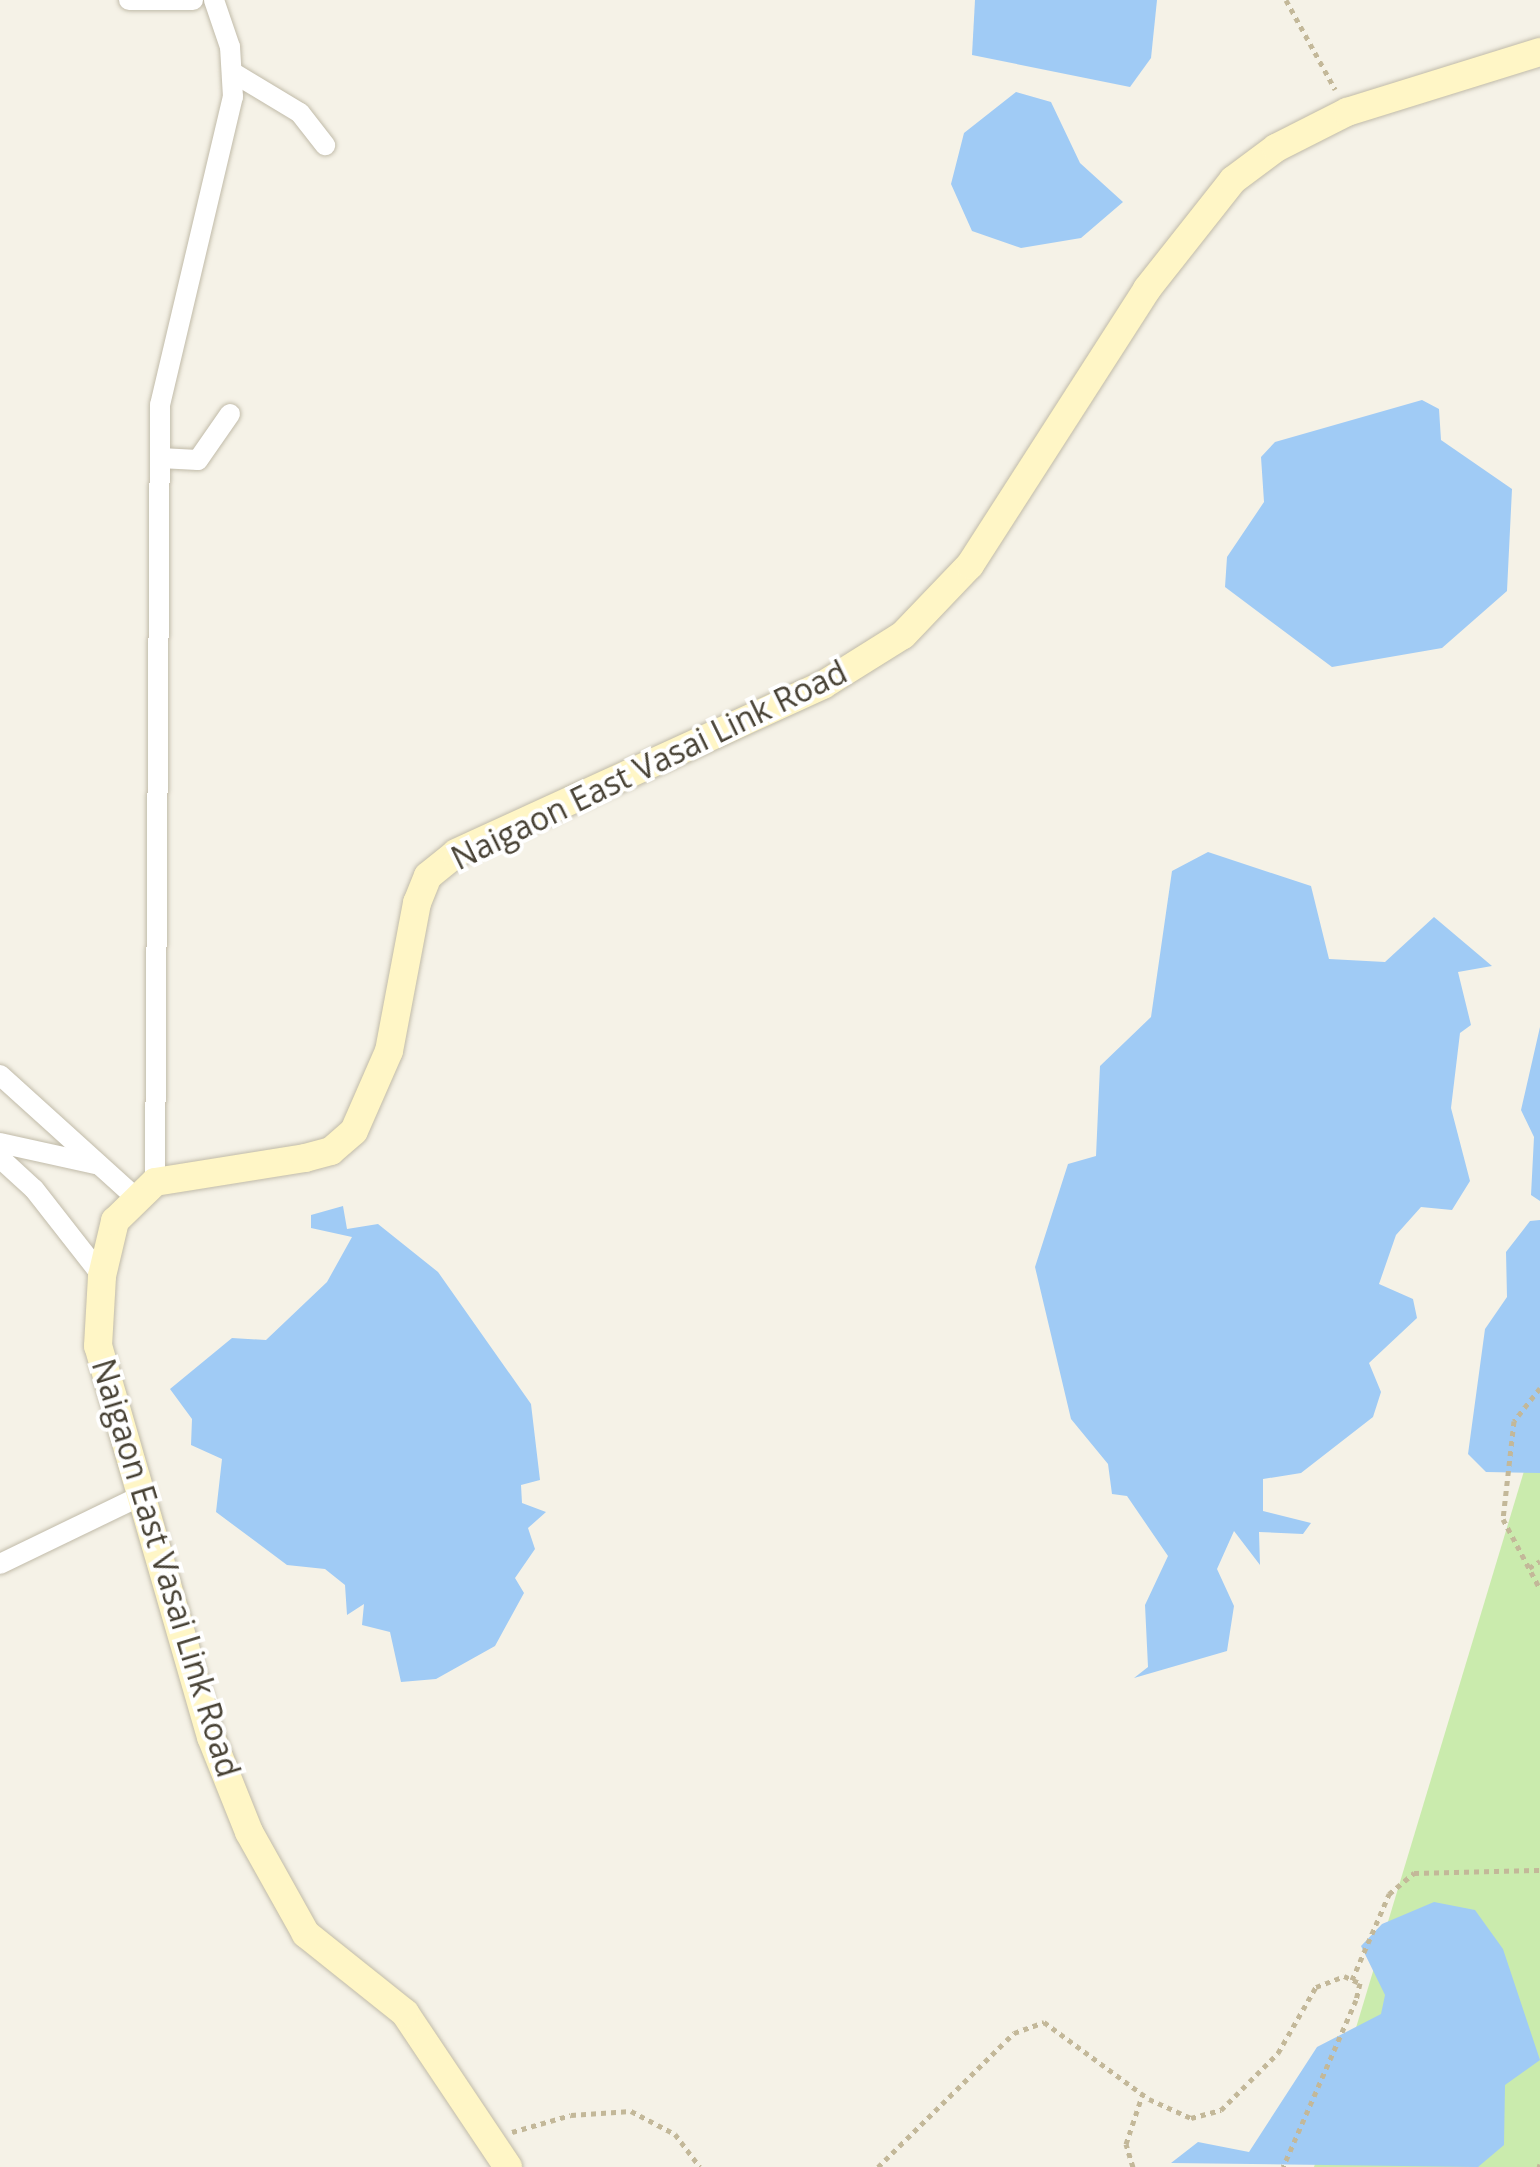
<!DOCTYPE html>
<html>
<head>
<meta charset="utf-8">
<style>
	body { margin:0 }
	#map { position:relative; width:1540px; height:2167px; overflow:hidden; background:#f5f2e7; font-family:"Open Sans",sans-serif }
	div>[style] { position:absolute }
	.green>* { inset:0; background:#caebad }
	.water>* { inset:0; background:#a0cbf5 }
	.path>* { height:5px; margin-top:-2.5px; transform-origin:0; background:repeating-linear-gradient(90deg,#c3b899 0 5px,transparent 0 10px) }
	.roads { filter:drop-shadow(0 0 2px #c1bba9) drop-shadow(0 0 2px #c1bba9) }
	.street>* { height:20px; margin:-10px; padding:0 10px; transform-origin:10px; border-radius:10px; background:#fff }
	.secondary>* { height:28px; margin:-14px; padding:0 14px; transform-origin:14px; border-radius:14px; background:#fff6c6 }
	span { translate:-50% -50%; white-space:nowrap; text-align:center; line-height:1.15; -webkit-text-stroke:8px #fff; paint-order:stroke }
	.street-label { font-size:32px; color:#484235 }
</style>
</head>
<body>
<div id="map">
	<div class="green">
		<div style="clip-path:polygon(1540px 1418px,1540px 2167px,1314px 2167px)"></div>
	</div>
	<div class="water">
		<div style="clip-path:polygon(975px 0,1157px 0,1151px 58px,1130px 87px,972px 55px)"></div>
		<div style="clip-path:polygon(1016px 92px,1051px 102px,1080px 163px,1123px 202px,1081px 238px,1021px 248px,972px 231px,951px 184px,964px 133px)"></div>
		<div style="clip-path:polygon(1422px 400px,1439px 409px,1441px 440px,1512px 489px,1507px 591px,1442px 648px,1332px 667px,1225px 587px,1227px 557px,1264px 502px,1261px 457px,1275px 442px)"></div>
		<div style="clip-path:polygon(1208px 852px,1311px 886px,1329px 959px,1385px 962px,1434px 917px,1492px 966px,1458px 972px,1471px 1025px,1460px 1033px,1451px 1108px,1470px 1181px,1452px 1210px,1421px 1207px,1396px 1235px,1379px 1284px,1413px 1299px,1417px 1318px,1369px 1363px,1381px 1392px,1373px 1417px,1301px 1473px,1263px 1479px,1263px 1511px,1311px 1523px,1303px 1534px,1259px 1532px,1260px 1565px,1234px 1531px,1217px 1569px,1234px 1606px,1227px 1651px,1134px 1678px,1148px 1667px,1145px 1605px,1168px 1556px,1127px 1496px,1112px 1494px,1108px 1464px,1071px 1419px,1035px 1267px,1068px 1164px,1096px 1156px,1100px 1066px,1151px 1017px,1172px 871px)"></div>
		<div style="clip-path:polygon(1540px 1027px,1540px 1201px,1531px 1195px,1534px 1137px,1521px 1110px)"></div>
		<div style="clip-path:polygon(343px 1206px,347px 1229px,378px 1224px,438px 1272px,531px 1404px,540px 1480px,521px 1485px,522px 1503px,546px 1512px,528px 1528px,535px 1549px,515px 1578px,524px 1593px,495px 1646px,436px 1679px,401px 1682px,390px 1632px,362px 1625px,364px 1604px,347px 1615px,345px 1585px,325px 1569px,287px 1565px,216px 1512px,222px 1459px,191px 1445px,192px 1419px,170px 1389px,232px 1338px,266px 1340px,327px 1282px,352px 1237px,311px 1228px,311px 1215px)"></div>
		<div style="clip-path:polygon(1540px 1220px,1540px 1473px,1486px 1472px,1468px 1454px,1485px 1329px,1507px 1297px,1506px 1252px,1530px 1221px)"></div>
		<div style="clip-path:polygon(1434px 1902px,1475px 1910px,1503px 1949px,1540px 2060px,1505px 2085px,1504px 2145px,1478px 2167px,1171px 2163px,1198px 2142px,1249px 2152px,1317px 2047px,1381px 2014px,1385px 1995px,1361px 1946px,1382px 1924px)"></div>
	</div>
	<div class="path">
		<div style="left:1286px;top:0;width:102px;rotate:61.2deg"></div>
		<div style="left:1540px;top:1388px;width:42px;rotate:128.2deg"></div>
		<div style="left:1514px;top:1421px;width:99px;rotate:96.4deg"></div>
		<div style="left:1503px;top:1519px;width:79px;rotate:62.1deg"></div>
		<div style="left:1529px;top:1568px;width:13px;rotate:-32deg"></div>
		<div style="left:1352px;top:1980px;width:94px;rotate:-66.7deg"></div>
		<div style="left:1389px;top:1894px;width:33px;rotate:-40deg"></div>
		<div style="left:1414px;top:1873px;width:126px;rotate:-1.4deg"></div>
		<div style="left:512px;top:2132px;width:61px;rotate:-16.1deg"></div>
		<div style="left:571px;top:2115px;width:60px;rotate:-3.8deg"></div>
		<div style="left:631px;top:2111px;width:50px;rotate:27.6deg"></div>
		<div style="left:675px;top:2134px;width:41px;rotate:52.9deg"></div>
		<div style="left:878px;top:2167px;width:191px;rotate:-44.6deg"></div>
		<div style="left:1014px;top:2033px;width:32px;rotate:-20deg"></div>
		<div style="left:1044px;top:2022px;width:130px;rotate:36.3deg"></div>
		<div style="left:1149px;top:2099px;width:46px;rotate:24.3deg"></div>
		<div style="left:1191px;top:2118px;width:31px;rotate:-15deg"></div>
		<div style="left:1221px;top:2110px;width:81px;rotate:-45deg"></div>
		<div style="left:1278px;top:2053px;width:76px;rotate:-60.1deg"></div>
		<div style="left:1316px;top:1987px;width:30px;rotate:-21deg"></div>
		<div style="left:1344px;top:1976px;width:17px;rotate:24deg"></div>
		<div style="left:1360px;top:1983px;width:17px;rotate:103deg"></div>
		<div style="left:1356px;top:2000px;width:182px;rotate:113.6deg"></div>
		<div style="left:1133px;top:2167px;width:24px;rotate:-107deg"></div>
		<div style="left:1126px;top:2144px;width:54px;rotate:-71.6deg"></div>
		<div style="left:1539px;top:2167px;width:3px;rotate:-72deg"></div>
	</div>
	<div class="roads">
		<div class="street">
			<div style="left:129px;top:0;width:64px"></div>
			<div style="left:232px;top:72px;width:79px;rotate:31.1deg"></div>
			<div style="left:300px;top:113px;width:41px;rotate:52deg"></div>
			<div style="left:160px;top:458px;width:38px;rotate:3deg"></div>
			<div style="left:198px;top:460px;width:56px;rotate:-55.2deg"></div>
			<div style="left:0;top:1075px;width:181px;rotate:42.1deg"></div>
			<div style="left:0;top:1143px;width:101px;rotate:12.5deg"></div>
			<div style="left:0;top:1158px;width:46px;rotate:42.4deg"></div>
			<div style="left:34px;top:1189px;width:110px;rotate:52deg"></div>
			<div style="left:155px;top:1182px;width:777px;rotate:-89.63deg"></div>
			<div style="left:160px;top:405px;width:317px;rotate:-76.7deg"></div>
			<div style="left:233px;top:97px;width:50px;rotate:-93.4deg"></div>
			<div style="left:230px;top:47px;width:50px;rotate:-108.8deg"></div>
			<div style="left:0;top:1564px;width:161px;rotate:-25.8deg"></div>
		</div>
		<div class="secondary">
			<div style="left:508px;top:2167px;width:185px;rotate:-123.8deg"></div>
			<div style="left:405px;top:2013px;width:127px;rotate:-141.4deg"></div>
			<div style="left:306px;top:1934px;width:117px;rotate:-119.2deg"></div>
			<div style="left:249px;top:1832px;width:102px;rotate:-111.8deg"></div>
			<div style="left:211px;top:1737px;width:407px;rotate:-106.1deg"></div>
			<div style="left:98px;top:1346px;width:70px;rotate:-86.7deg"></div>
			<div style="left:102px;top:1276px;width:57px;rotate:-76.7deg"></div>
			<div style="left:115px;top:1221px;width:56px;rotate:-44.3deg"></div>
			<div style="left:155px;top:1182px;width:152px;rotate:-9.1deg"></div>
			<div style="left:305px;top:1158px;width:27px;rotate:-15deg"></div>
			<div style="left:331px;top:1151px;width:30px;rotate:-41deg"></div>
			<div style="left:354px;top:1131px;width:87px;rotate:-66.4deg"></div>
			<div style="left:389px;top:1051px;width:151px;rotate:-79.3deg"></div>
			<div style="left:417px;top:903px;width:29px;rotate:-68deg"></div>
			<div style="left:428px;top:876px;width:36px;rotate:-39deg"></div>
			<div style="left:456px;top:853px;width:404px;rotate:-24.6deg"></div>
			<div style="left:823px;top:685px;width:94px;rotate:-32deg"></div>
			<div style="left:903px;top:635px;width:97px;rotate:-46.3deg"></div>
			<div style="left:970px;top:565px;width:328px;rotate:-57.3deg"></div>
			<div style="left:1147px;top:289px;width:139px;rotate:-51.7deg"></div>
			<div style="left:1233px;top:180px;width:54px;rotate:-36.7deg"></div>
			<div style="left:1276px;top:148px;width:80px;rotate:-26.9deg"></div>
			<div style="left:1347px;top:112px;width:202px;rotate:-17.3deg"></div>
		</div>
	</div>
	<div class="street-label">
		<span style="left:649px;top:765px;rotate:-26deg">Naigaon East Vasai Link Road</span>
		<span style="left:166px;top:1568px;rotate:73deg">Naigaon East Vasai Link Road</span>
	</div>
</div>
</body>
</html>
